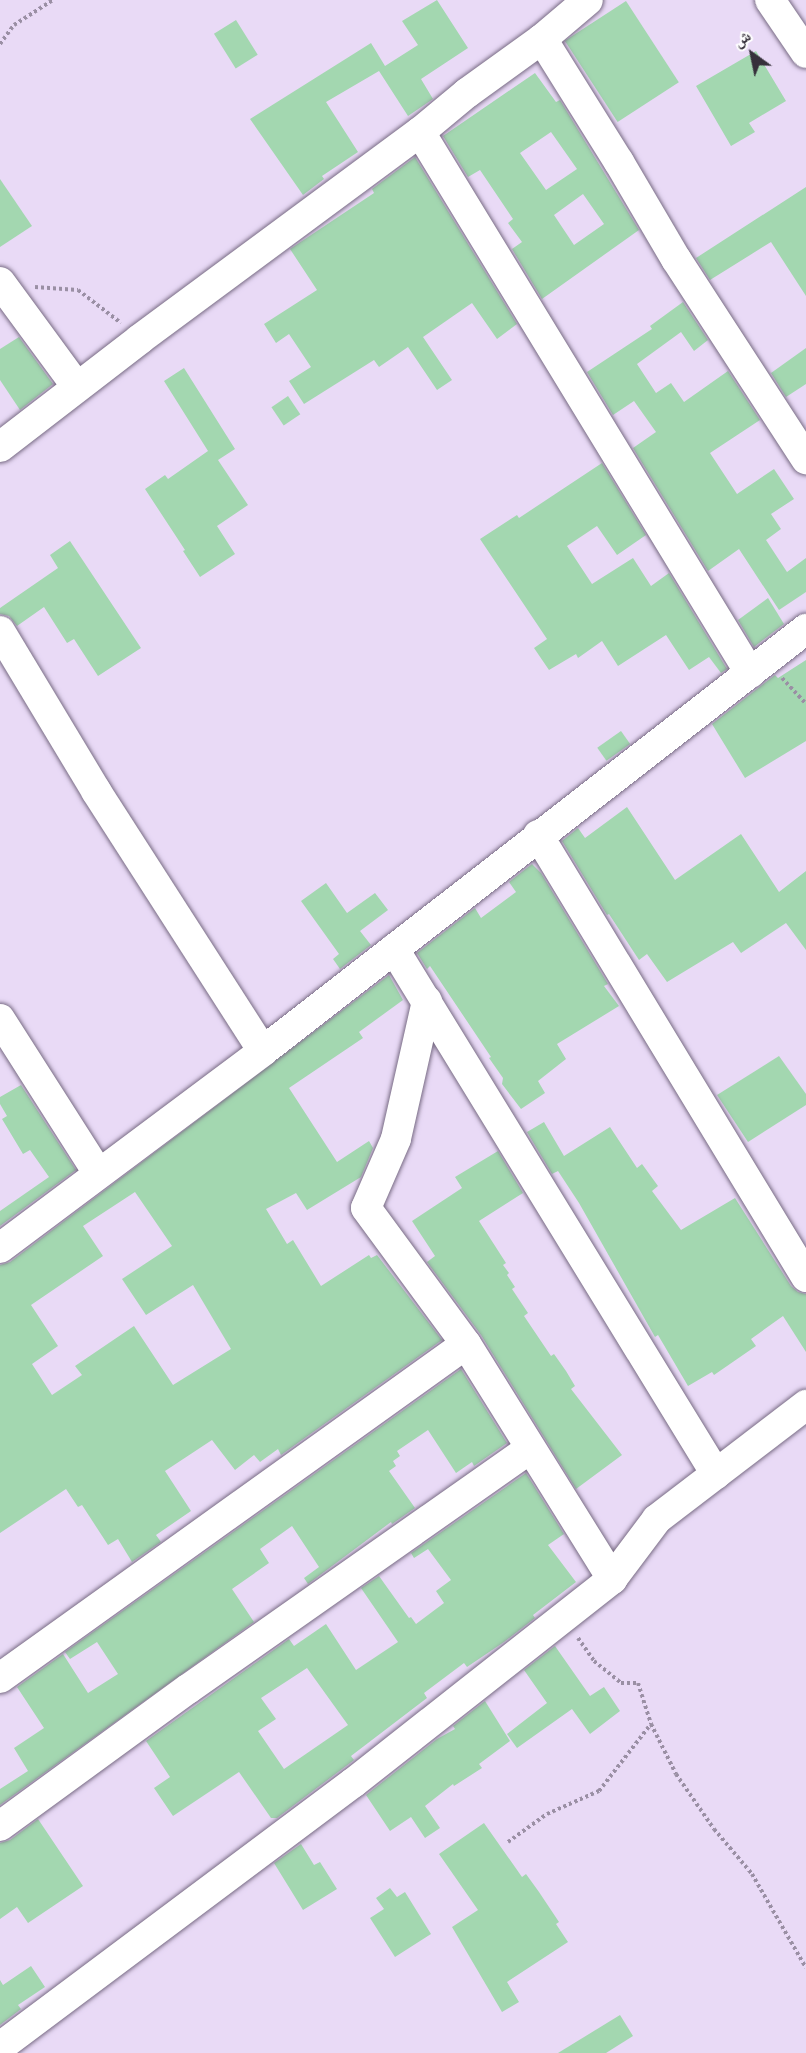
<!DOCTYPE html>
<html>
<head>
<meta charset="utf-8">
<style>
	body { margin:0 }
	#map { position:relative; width:806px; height:2053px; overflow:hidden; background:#e9daf6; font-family:Raleway,"Noto Naskh Arabic",sans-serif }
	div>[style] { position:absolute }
	.building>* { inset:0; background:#a3d7b0; transform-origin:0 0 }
	.path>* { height:4px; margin-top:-2px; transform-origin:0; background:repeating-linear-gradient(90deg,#9a8fa4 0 3px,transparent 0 6px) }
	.roads { filter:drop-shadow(0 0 2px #786b84) drop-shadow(0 0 2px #786b84) }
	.minor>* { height:30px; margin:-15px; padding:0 15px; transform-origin:15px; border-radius:15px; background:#fff }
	span { translate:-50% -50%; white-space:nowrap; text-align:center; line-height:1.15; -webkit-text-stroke:4.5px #fff; paint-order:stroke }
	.north { position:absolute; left:722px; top:24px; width:60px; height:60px; -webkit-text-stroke:4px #fff; paint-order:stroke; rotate:327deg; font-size:16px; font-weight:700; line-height:24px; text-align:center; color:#36303b }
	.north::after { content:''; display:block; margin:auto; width:21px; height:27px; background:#36303b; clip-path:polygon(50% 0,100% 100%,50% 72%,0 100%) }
</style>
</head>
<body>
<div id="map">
	<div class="building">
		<div style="clip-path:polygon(437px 0,468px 48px,421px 79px,433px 99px,408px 116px,379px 71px,326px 102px,358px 152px,322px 176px,324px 179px,303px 195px,250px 119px,371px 43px,385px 66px,418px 45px,402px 21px)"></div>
		<div style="left:626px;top:1px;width:97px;height:73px;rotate:57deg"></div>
		<div style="left:236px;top:20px;width:41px;height:26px;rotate:58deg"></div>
		<div style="clip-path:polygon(756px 51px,786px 101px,749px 123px,755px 132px,731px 146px,696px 86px)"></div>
		<div style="clip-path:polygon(evenodd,535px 73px,556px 102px,560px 100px,639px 230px,542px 299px,512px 249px,522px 242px,508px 223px,513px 219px,480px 170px,468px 177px,443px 136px,535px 73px,551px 132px,577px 169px,546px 190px,520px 153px,551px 132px,535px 73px,583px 194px,604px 224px,574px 245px,554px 215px,583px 194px)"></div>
		<div style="clip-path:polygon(415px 157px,517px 324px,497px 339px,472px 303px,423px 337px,452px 380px,437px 390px,408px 347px,379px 367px,374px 360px,304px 404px,289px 381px,311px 367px,289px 334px,276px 343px,264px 324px,317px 290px,290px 249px,374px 193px,372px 189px)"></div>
		<div style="clip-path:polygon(0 179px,32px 226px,0 247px)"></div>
		<div style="clip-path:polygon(806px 187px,806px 296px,771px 242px,710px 280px,696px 258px)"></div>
		<div style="clip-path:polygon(683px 302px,708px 340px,694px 351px,681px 332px,637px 364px,656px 393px,671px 383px,684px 402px,728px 371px,760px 420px,710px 453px,737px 494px,774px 469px,794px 499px,771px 514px,781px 529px,766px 540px,787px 572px,806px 558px,806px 592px,779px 610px,739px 549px,708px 571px,633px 448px,656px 432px,634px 401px,613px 415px,587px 372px,652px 329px,650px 326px)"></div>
		<div style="clip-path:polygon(19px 337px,53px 384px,20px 410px,0 380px,0 349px)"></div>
		<div style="clip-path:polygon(806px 348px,806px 384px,786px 397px,771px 373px)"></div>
		<div style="clip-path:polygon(184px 368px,235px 449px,218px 460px,248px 505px,217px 526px,235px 554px,200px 577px,183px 551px,185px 550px,145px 489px,165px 475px,168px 479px,208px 451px,164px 381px)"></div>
		<div style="left:288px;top:396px;width:22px;height:20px;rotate:56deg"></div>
		<div style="clip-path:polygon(602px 463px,646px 535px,617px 555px,597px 526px,567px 546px,592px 584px,633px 558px,651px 586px,669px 573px,727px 669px,721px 673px,709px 657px,689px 670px,666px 635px,618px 666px,602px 641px,578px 658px,576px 654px,549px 670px,534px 648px,547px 639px,480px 539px,517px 515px,519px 518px)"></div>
		<div style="clip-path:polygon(70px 541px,141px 648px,98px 676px,74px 639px,67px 643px,44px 607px,17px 626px,9px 616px,0 614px,0 608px,58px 568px,50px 555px)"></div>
		<div style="clip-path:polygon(768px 598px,784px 624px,754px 647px,738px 620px)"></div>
		<div style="clip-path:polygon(806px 660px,806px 741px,745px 778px,712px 724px,775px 675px,778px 678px)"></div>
		<div style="left:621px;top:731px;width:16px;height:29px;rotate:55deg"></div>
		<div style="clip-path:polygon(627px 807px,675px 880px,741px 834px,779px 892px,806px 871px,806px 950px,786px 923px,741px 953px,733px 942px,667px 982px,647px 954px,639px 960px,609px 914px,607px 915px,562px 841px,578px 828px,585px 838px)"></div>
		<div style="clip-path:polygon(532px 864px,541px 873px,608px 984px,604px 986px,619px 1006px,557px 1044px,566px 1059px,538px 1081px,545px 1093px,521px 1109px,502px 1084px,503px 1078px,489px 1058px,491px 1057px,430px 966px,427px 969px,417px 953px,475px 908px,481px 918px,516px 892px,509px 882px)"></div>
		<div style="clip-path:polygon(326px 883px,347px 913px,375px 893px,388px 910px,360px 931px,371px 945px,340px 969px,333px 959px,339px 954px,301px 901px)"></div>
		<div style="clip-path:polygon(evenodd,389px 975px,403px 1000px,359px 1032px,363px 1038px,289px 1088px,337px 1162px,369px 1141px,373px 1148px,361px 1177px,307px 1210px,296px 1193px,266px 1209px,287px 1244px,293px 1240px,321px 1286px,369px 1255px,371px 1258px,377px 1255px,442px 1340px,281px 1455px,278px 1449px,260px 1462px,254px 1455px,235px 1470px,212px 1440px,165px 1471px,191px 1511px,156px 1535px,161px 1542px,132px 1562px,118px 1539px,108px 1545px,82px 1505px,78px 1507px,66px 1489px,0 1533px,0 1265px,10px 1262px,389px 975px,135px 1192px,172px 1246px,122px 1279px,146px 1315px,193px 1285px,231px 1349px,173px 1385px,134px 1326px,75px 1366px,82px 1375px,52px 1395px,32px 1364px,58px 1346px,31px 1305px,103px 1256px,83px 1226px,135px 1192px)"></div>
		<div style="clip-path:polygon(779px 1056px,806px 1094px,806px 1105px,748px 1142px,717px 1095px)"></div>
		<div style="clip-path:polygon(21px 1085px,76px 1170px,0 1226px,0 1211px,49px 1177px,30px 1150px,23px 1154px,2px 1119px,7px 1116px,0 1104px,0 1097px)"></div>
		<div style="clip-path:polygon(544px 1122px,564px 1156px,610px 1127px,637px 1168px,642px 1164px,658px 1186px,652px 1191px,681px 1230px,735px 1198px,791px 1286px,798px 1292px,806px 1294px,806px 1352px,783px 1316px,751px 1339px,756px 1346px,714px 1375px,712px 1372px,688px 1386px,658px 1335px,655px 1337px,579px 1203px,558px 1171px,552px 1174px,527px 1132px)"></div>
		<div style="clip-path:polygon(498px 1151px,523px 1193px,479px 1221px,506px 1263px,503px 1265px,509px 1273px,507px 1275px,515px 1287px,512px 1289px,528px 1313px,524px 1316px,551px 1356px,554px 1354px,566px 1371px,575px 1386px,571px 1389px,622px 1455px,576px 1489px,481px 1335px,427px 1262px,435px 1256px,412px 1221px,462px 1188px,455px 1177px)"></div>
		<div style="clip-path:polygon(461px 1369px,507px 1443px,474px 1466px,472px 1462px,456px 1473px,428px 1430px,397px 1451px,400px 1456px,393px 1461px,396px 1466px,389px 1471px,415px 1508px,392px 1524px,391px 1522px,308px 1584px,304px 1578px,319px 1567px,292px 1526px,260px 1549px,269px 1563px,232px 1589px,254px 1622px,0 1805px,0 1789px,28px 1771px,14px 1748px,44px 1728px,17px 1687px,63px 1654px,88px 1693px,118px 1674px,97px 1642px,70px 1659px,65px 1652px)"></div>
		<div style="clip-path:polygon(evenodd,526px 1473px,564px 1534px,548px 1545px,576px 1582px,533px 1615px,535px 1618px,504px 1642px,467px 1667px,464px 1663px,424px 1693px,427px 1698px,351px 1756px,354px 1760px,277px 1818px,271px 1818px,239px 1772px,173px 1816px,154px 1788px,170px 1777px,146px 1741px,289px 1639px,294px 1646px,326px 1624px,356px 1670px,398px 1642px,361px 1588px,379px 1576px,409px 1618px,411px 1617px,416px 1624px,444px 1603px,436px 1591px,451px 1580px,428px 1549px,414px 1558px,411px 1553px,526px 1473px,307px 1668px,348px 1725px,284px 1769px,258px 1731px,276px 1719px,261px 1698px,307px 1668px)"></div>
		<div style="clip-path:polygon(555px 1646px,590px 1696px,604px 1687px,620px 1711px,590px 1734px,572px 1709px,517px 1748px,507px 1734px,547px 1703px,524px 1670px)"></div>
		<div style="clip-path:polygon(485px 1701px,510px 1741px,479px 1764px,482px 1768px,454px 1786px,453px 1784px,425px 1806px,440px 1828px,425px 1838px,411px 1817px,390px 1831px,366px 1795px,437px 1739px,455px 1729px,453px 1726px)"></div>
		<div style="clip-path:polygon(38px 1819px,83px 1886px,28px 1923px,17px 1907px,0 1919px,0 1843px,10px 1840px)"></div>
		<div style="clip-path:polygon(484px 1823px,522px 1877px,526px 1874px,539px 1892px,559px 1922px,556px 1924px,568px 1942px,507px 1982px,519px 2002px,502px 2012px,452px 1927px,478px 1910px,439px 1854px)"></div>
		<div style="clip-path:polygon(301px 1844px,314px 1865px,320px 1862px,337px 1889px,303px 1910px,274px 1863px)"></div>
		<div style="clip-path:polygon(390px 1888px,397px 1897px,405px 1892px,431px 1934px,395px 1957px,370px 1918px,384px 1909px,376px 1898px)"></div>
		<div style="clip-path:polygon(31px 1966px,45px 1987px,18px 2005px,21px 2009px,0 2025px,0 1980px,3px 1985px)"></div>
		<div style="clip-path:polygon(620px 2015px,633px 2036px,606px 2053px,558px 2053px)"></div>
	</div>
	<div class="path">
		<div style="left:0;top:44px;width:24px;rotate:-54deg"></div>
		<div style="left:14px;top:25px;width:46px;rotate:-32.7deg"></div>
		<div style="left:35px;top:287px;width:43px;rotate:4deg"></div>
		<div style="left:78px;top:290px;width:54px;rotate:37.5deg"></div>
		<div style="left:782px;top:678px;width:35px;rotate:47deg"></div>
		<div style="left:578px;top:1638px;width:28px;rotate:55deg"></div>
		<div style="left:594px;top:1661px;width:35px;rotate:39deg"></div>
		<div style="left:621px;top:1683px;width:17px"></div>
		<div style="left:638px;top:1683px;width:43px;rotate:72.4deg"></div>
		<div style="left:651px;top:1724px;width:56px;rotate:63.4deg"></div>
		<div style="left:676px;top:1774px;width:67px;rotate:55.4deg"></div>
		<div style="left:714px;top:1829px;width:59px;rotate:49.8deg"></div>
		<div style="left:752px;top:1874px;width:108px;rotate:60.1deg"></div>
		<div style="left:508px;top:1842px;width:48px;rotate:-35.7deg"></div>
		<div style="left:547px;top:1814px;width:57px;rotate:-23.9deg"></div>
		<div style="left:599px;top:1791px;width:85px;rotate:-52.2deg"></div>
	</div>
	<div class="roads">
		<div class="minor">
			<div style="left:770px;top:0;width:64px;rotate:55.8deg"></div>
			<div style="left:542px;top:39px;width:145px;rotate:58deg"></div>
			<div style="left:619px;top:162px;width:113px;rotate:59.6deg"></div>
			<div style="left:676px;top:259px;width:239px;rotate:57deg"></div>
			<div style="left:420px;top:132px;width:634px;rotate:58.62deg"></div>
			<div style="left:0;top:282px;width:130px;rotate:53.7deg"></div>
			<div style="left:0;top:447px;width:177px;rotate:-37.6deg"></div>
			<div style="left:140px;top:339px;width:348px;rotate:-36.5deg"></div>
			<div style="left:420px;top:132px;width:61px;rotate:-39.7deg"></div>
			<div style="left:467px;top:93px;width:92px;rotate:-35.8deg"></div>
			<div style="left:542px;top:39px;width:60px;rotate:-40.3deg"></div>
			<div style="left:0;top:631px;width:187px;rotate:59deg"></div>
			<div style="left:96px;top:791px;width:309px;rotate:57.3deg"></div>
			<div style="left:538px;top:835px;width:517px;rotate:58.77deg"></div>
			<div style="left:394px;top:949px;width:616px;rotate:58.48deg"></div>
			<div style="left:427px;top:1001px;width:141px;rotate:102.7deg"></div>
			<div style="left:396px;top:1139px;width:75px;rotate:113.5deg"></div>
			<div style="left:366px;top:1208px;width:169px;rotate:53.7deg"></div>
			<div style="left:466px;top:1344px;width:277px;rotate:58.1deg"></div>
			<div style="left:0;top:1019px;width:183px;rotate:57.5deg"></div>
			<div style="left:0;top:1248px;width:329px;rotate:-36.8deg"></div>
			<div style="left:263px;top:1051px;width:688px;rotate:-37.85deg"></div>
			<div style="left:0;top:1678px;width:573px;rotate:-35.63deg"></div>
			<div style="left:0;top:1826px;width:233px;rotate:-36.1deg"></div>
			<div style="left:188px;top:1689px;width:417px;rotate:-35.1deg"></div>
			<div style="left:0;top:2047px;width:441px;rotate:-36.8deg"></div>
			<div style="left:353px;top:1783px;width:330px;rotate:-38.2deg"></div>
			<div style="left:612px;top:1579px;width:75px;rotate:-53.1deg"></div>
			<div style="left:657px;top:1519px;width:188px;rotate:-37.4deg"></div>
		</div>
	</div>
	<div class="north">ش</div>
</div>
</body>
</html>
